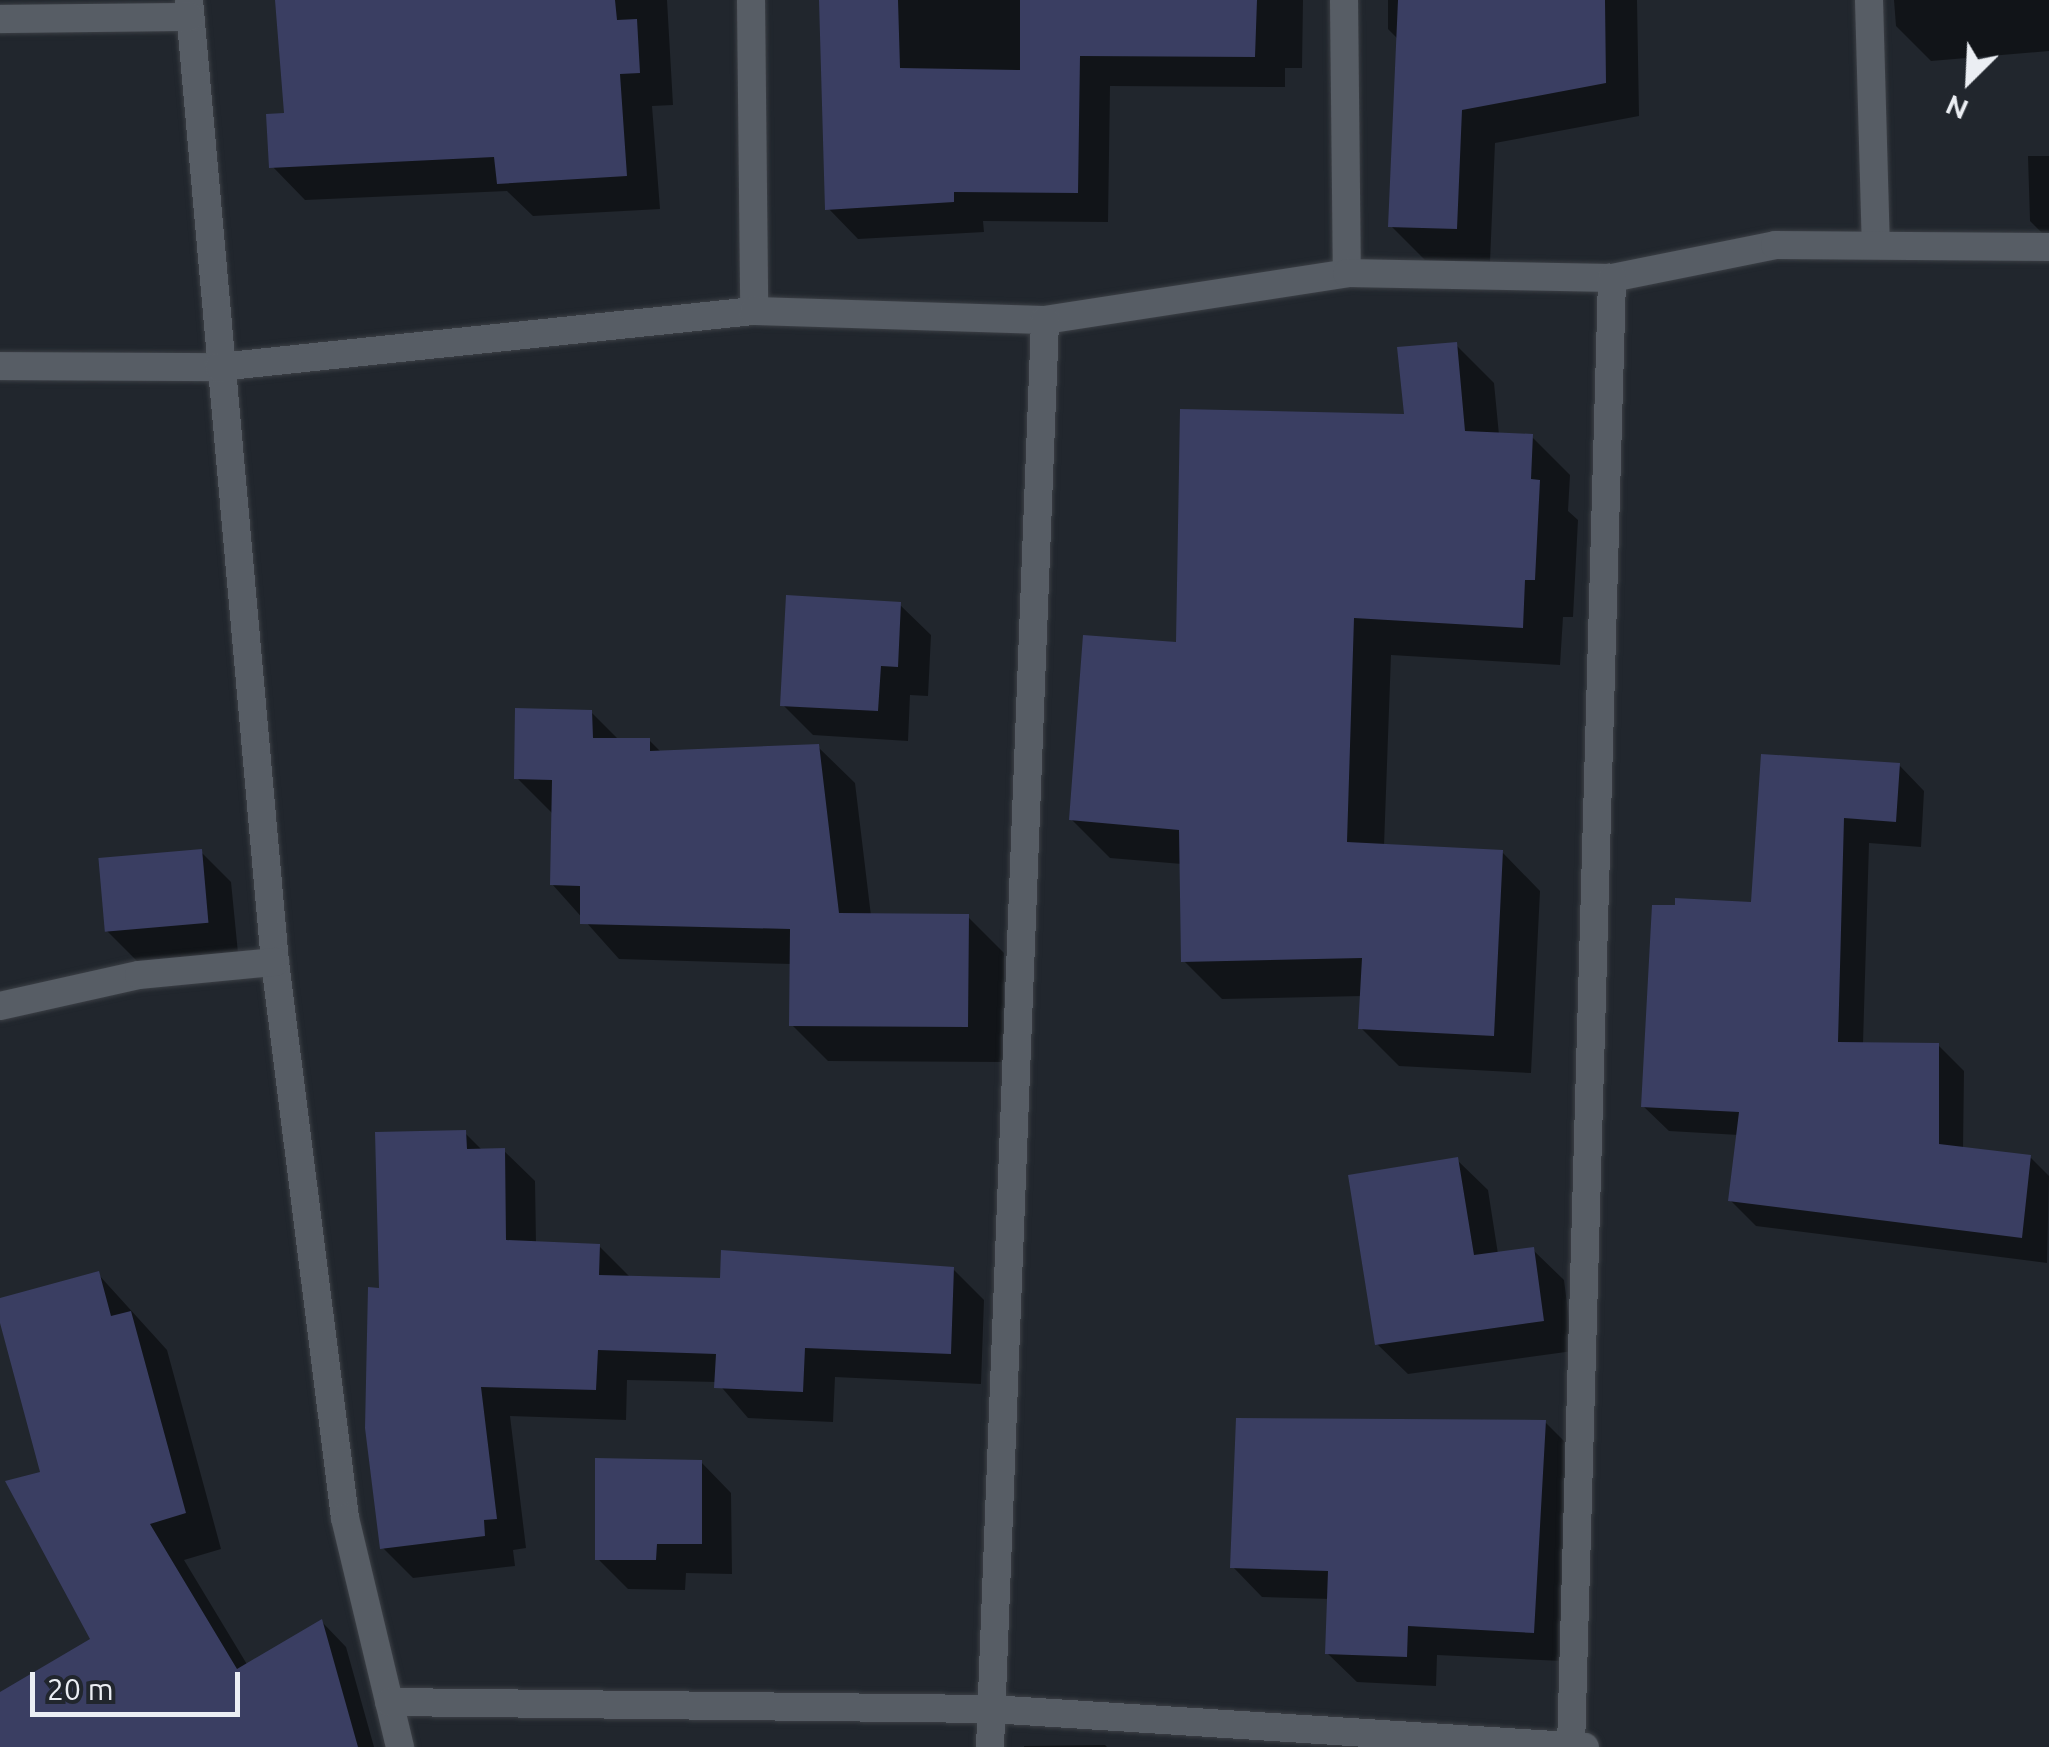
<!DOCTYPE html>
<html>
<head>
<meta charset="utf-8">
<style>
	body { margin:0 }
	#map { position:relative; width:2049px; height:1747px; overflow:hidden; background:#21262d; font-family:Ubuntu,sans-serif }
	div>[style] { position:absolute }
	.shadow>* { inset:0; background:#0007 }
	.building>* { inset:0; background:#3a3e62; transform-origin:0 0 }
	.roads { filter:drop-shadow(0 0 2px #3c4046) drop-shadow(0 0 2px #3c4046) }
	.minor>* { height:28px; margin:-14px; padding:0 14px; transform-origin:14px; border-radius:14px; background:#575d65 }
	span { translate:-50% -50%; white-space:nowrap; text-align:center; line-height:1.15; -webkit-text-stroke:9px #21262d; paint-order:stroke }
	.north { position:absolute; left:1919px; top:30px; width:100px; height:100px; -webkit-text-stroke:8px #21262d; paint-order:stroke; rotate:204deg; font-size:28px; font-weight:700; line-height:40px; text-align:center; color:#ebeef3 }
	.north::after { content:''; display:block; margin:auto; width:35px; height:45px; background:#ebeef3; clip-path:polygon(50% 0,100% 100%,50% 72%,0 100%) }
	.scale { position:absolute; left:30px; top:1672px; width:210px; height:45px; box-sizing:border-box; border:5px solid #ebeef3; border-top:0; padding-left:12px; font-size:30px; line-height:35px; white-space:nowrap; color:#ebeef3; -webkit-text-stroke:8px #21262d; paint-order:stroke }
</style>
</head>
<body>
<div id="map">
	<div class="shadow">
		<div style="clip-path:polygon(277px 0,667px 0,673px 105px,652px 106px,660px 209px,533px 216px,507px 191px,305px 200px,272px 166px,287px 116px)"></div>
		<div style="clip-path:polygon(820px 0,1303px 0,1302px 68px,1285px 68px,1285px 87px,1110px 86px,1108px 222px,983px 221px,984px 232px,858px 239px,828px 208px)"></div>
		<div style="clip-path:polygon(1388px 0,1637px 0,1639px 116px,1495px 143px,1490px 262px,1425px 260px,1391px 226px,1399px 40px,1388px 29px)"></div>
		<div style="clip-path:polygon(1894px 0,2049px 0,2049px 51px,1931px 61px,1896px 26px)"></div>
		<div style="clip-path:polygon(2028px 156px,2049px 156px,2049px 240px,2030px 221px)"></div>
		<div style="clip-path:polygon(1456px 345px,1494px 383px,1499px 435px,1532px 437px,1570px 475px,1568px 511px,1578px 520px,1573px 617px,1563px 617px,1560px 665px,1391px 655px,1384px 846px,1502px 852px,1540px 891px,1531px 1073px,1399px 1066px,1361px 1028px,1362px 996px,1222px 999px,1183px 960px,1182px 864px,1110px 858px,1072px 820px,1179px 645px,1407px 416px)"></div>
		<div style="clip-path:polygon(900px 605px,931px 635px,928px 696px,910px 695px,908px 741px,813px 735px,783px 705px)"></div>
		<div style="clip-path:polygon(591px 712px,619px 740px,649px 740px,662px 753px,818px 747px,855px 783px,871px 916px,968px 917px,1004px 953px,1004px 1062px,828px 1061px,792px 1025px,792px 964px,619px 959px,552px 884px,554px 815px,517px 778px)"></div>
		<div style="clip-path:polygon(1899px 765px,1924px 791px,1921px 847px,1869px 843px,1863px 1044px,1938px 1045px,1964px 1071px,1963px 1150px,2030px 1157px,2049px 1176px,2047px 1263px,1756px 1226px,1730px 1200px,1739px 1135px,1669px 1131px,1643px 1106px,1753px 905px)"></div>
		<div style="clip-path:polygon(201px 852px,231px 882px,238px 953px,137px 961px,106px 930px)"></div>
		<div style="clip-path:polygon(465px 1133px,483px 1151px,504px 1151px,535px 1181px,536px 1244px,599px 1246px,630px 1277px,722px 1281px,953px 1269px,984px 1300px,981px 1384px,835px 1377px,833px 1422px,748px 1418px,717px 1382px,627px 1380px,626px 1420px,510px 1416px,526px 1548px,513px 1550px,515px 1566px,413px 1578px,383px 1548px,381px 1290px)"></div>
		<div style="clip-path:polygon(1457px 1160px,1488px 1190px,1498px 1254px,1533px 1250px,1564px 1280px,1573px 1351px,1408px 1374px,1377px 1344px)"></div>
		<div style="clip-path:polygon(98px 1274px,167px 1350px,221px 1549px,184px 1560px,268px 1699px,322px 1622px,346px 1647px,374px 1747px,0 1747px,0 1695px,93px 1640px,0 1300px)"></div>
		<div style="clip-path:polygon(1545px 1422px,1575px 1452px,1563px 1661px,1437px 1655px,1436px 1686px,1357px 1682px,1327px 1653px,1330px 1599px,1262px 1597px,1233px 1567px)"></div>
		<div style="clip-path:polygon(701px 1462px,731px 1493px,732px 1574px,686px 1573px,685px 1590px,628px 1589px,597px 1558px)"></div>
		<div style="clip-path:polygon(1105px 1745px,1107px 1747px,1024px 1747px,1024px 1746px)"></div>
	</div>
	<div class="building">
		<div style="clip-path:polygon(275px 0,615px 0,617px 20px,637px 19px,640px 73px,620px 74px,627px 176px,497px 184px,494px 157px,269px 168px,266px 114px,284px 113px)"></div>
		<div style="clip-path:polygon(819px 0,898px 0,900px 68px,1020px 70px,1020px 0,1257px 0,1255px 57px,1080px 56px,1078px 193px,954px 192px,954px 202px,825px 210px)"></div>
		<div style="clip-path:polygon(1398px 0,1605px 0,1606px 83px,1462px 110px,1457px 229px,1388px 227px)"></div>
		<div style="clip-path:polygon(1457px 342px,1465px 431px,1533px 434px,1531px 479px,1540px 480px,1535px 580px,1525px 580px,1523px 628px,1354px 618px,1347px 842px,1503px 850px,1494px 1036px,1358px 1029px,1362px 958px,1181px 962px,1179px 830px,1069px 820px,1083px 635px,1176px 642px,1180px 409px,1404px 414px,1397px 347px)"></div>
		<div style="clip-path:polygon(786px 595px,901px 602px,898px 667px,881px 666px,878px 711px,780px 706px)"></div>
		<div style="clip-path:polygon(515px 708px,592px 710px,593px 738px,650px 738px,650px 751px,819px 744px,839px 913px,969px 914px,968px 1027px,789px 1026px,790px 929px,580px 924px,580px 886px,550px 885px,552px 780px,514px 779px)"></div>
		<div style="clip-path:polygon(1761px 754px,1900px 763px,1896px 822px,1844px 818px,1838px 1042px,1939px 1043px,1939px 1144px,2031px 1155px,2022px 1238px,1728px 1201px,1739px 1112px,1641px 1107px,1652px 905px,1675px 905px,1675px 898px,1751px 902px)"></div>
		<div style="left:202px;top:849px;width:74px;height:104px;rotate:85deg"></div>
		<div style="clip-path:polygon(466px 1130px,467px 1149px,505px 1148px,506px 1240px,600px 1244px,599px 1275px,720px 1278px,721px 1250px,954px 1267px,951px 1354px,805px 1348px,803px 1392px,714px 1388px,716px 1354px,598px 1350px,596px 1390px,481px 1387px,497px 1519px,484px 1520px,485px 1536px,380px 1549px,365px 1428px,368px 1287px,379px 1288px,375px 1132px)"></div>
		<div style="clip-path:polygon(1458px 1157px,1474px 1255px,1534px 1247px,1544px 1321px,1375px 1345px,1348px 1175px)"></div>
		<div style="clip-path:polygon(99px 1271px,111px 1316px,131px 1311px,186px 1513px,150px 1524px,237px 1669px,322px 1619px,358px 1747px,0 1747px,0 1692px,90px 1639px,5px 1481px,40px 1472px,0 1323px,0 1298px)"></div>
		<div style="clip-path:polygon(1236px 1418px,1546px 1420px,1534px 1633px,1408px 1626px,1407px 1657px,1325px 1654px,1328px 1571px,1230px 1568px)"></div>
		<div style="clip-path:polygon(595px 1458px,702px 1460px,702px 1544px,657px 1544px,656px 1560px,595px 1560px)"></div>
	</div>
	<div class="roads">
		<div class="minor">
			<div style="left:189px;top:0;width:966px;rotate:84.89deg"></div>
			<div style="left:275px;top:962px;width:560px;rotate:82.82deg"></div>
			<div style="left:345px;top:1518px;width:236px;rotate:76.5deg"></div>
			<div style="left:751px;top:0;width:311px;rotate:89.4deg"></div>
			<div style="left:1344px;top:0;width:273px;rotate:89.4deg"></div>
			<div style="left:1869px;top:0;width:245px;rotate:88.4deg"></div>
			<div style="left:0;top:19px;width:190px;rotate:-0.6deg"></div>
			<div style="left:0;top:366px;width:219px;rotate:0.3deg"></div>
			<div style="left:219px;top:367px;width:538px;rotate:-5.98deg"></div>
			<div style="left:754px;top:311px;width:291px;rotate:1.8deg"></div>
			<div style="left:1045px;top:320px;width:306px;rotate:-8.8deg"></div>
			<div style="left:1347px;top:273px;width:265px;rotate:1.1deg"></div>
			<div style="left:1612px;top:278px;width:166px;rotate:-11.4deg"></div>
			<div style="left:1775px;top:245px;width:274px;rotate:0.4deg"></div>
			<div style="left:0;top:1006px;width:142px;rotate:-12.6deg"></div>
			<div style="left:139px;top:975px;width:137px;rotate:-5.5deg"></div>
			<div style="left:389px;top:1702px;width:602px;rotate:0.67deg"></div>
			<div style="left:991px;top:1709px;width:595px;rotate:3.66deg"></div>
			<div style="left:990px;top:1747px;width:1428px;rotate:-87.79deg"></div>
			<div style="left:1571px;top:1747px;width:1470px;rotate:-88.4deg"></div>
		</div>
	</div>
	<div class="north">N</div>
	<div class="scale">20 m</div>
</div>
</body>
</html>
